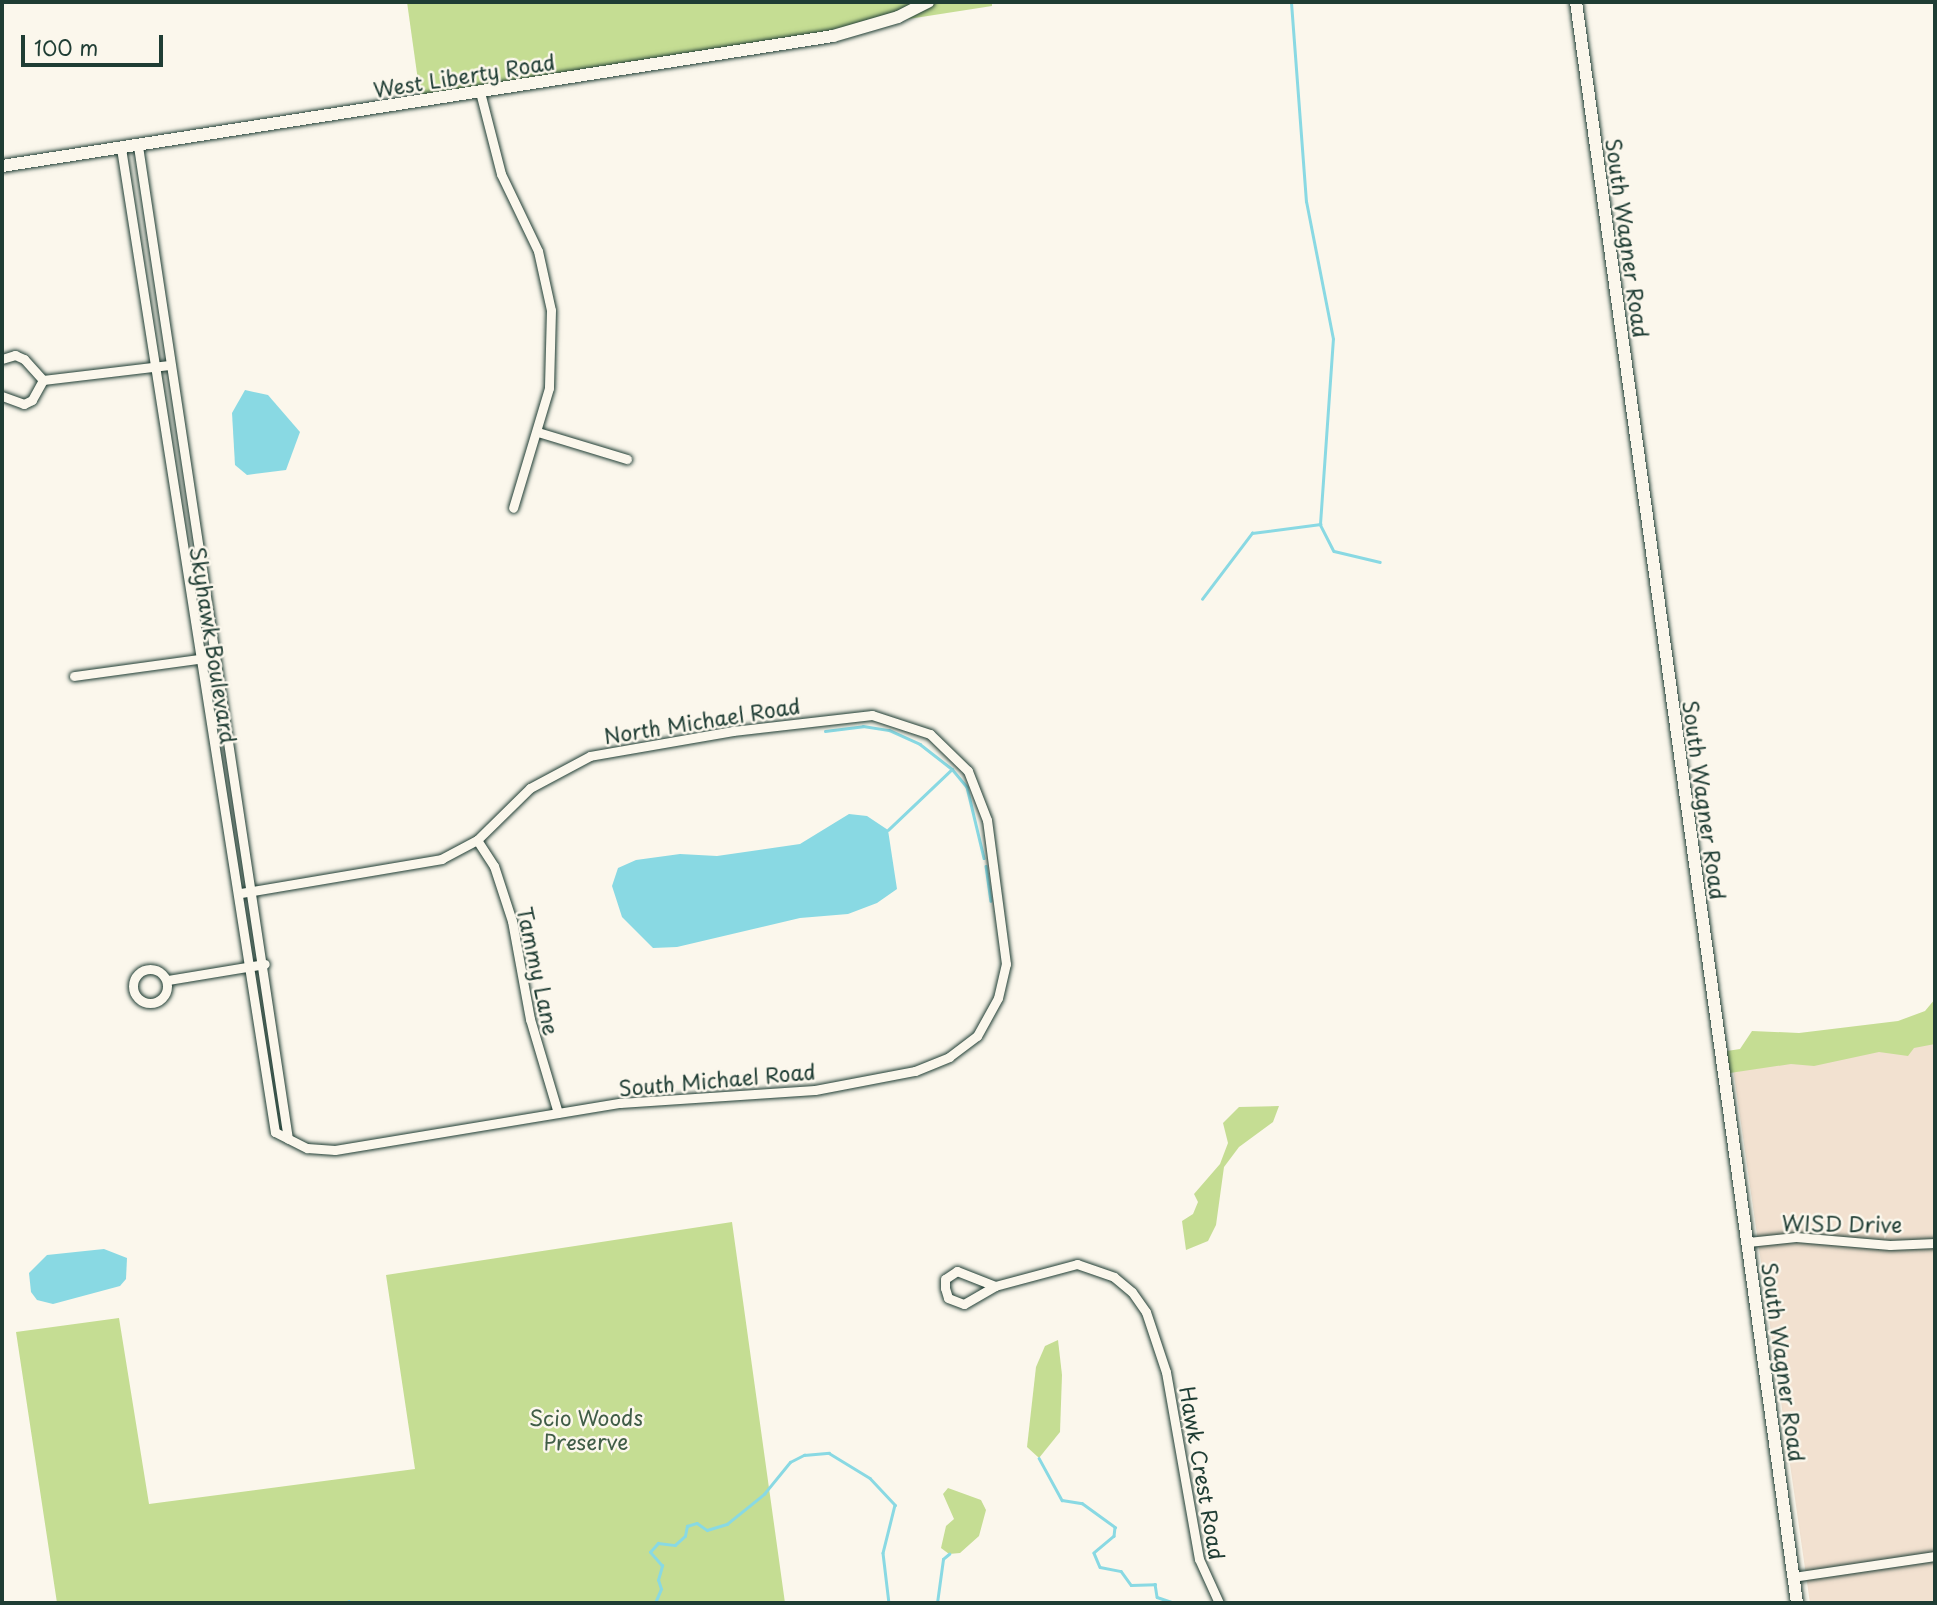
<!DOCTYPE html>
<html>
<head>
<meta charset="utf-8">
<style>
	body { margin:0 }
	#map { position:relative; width:1937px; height:1605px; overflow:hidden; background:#fbf7ec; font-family:"Playpen Sans",sans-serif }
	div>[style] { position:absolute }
	.built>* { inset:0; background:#f2e1d0 }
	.green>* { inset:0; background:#c5dd93 }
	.water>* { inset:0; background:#89d9e3 }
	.stream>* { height:2.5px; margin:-1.25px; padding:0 1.25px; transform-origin:1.25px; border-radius:1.25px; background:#89d9e3 }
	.roads { filter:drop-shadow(0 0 2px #1f3d34) drop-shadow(0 0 2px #1f3d34) }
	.street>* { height:9px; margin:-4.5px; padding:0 4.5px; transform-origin:4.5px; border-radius:4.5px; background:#fbf7ec }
	.street>.ring { margin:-4.5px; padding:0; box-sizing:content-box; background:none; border:9px solid #fbf7ec; border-radius:50% }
	.secondary>* { height:12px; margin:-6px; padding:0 6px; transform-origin:6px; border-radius:6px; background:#fbf7ec }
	span { translate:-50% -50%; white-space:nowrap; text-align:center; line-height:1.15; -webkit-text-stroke:5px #fbf7ec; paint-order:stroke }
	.street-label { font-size:21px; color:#1f3d34 }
	.park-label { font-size:21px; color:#405d47 }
	.frame { position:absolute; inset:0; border:4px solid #1f3d34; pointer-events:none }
	.scale { position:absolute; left:21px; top:35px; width:142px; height:32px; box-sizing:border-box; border:4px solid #1f3d34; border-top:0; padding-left:9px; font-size:21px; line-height:24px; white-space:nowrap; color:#1f3d34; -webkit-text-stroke:5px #fbf7ec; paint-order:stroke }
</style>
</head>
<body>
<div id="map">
	<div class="built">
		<div style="clip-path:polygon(1935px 1039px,1935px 1603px,1810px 1603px,1733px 1068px)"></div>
	</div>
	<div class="green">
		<div style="clip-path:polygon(407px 2px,992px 2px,992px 6px,420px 95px)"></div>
		<div style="clip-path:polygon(1935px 999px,1935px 1044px,1914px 1048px,1908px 1056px,1879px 1052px,1814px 1066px,1791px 1064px,1730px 1073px,1727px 1051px,1740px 1049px,1752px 1031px,1799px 1033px,1898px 1021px,1925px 1011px)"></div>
		<div style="clip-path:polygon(1279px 1106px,1273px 1122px,1239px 1147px,1224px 1167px,1216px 1225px,1208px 1241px,1186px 1250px,1182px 1221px,1193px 1214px,1198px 1202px,1194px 1194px,1220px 1164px,1228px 1143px,1223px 1123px,1239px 1107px)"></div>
		<div style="clip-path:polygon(732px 1222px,785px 1603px,57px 1603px,16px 1332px,119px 1318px,149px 1504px,415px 1469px,386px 1275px)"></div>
		<div style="clip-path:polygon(1058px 1340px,1062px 1375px,1060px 1432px,1039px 1458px,1027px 1447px,1036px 1367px,1045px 1346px)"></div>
		<div style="clip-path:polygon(948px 1488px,981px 1500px,986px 1510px,979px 1536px,960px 1553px,949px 1554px,941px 1548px,946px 1526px,954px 1519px,943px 1494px)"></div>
	</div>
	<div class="water">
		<div style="clip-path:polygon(245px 390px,268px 395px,300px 432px,286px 470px,247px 475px,235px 465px,232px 413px)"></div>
		<div style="clip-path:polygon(849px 814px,867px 816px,888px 830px,897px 889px,877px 903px,848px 914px,800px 918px,677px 947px,653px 948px,622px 917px,612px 886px,618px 868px,636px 860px,680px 854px,717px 856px,800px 844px)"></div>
		<div style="clip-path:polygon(104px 1249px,127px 1258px,126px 1279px,120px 1286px,53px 1304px,37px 1300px,31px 1292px,29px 1273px,47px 1255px)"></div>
	</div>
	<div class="stream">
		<div style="left:1320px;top:524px;width:30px;rotate:63deg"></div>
		<div style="left:1334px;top:551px;width:47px;rotate:13.4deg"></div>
		<div style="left:1202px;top:599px;width:83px;rotate:-52.9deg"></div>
		<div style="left:1252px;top:533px;width:69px;rotate:-7.5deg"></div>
		<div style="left:1320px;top:524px;width:185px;rotate:-86deg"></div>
		<div style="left:1333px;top:339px;width:140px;rotate:-101.1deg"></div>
		<div style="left:1306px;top:202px;width:201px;rotate:-94.3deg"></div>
		<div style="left:825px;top:731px;width:38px;rotate:-7deg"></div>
		<div style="left:863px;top:726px;width:26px;rotate:9deg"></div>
		<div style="left:889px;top:730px;width:34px;rotate:24deg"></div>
		<div style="left:920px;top:744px;width:41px;rotate:38deg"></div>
		<div style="left:952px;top:769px;width:23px;rotate:50deg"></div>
		<div style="left:967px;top:787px;width:73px;rotate:76.5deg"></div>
		<div style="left:888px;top:830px;width:88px;rotate:-43.6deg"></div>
		<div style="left:986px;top:866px;width:35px;rotate:82deg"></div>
		<div style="left:1039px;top:1458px;width:48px;rotate:61.3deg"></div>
		<div style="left:1062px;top:1500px;width:20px;rotate:9deg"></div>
		<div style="left:1082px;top:1503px;width:41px;rotate:36deg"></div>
		<div style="left:1115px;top:1527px;width:9px;rotate:96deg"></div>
		<div style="left:1114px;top:1536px;width:26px;rotate:140deg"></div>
		<div style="left:1094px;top:1553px;width:15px;rotate:67deg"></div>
		<div style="left:1100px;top:1567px;width:21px;rotate:11deg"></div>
		<div style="left:1121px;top:1571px;width:17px;rotate:54deg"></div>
		<div style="left:1131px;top:1585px;width:24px;rotate:-2deg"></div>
		<div style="left:1155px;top:1584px;width:13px;rotate:81deg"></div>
		<div style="left:1157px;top:1597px;width:18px;rotate:19deg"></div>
		<div style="left:349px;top:1601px;width:2px;rotate:63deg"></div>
		<div style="left:655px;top:1603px;width:15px;rotate:-67deg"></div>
		<div style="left:661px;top:1589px;width:9px;rotate:-108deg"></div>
		<div style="left:658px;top:1580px;width:15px;rotate:-74deg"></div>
		<div style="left:662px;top:1566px;width:18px;rotate:-131deg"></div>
		<div style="left:650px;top:1552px;width:12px;rotate:-48deg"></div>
		<div style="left:658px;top:1543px;width:17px;rotate:7deg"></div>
		<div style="left:675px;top:1545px;width:13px;rotate:-42deg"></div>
		<div style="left:685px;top:1536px;width:10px;rotate:-79deg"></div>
		<div style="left:687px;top:1526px;width:10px;rotate:-17deg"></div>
		<div style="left:697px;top:1523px;width:12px;rotate:35deg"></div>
		<div style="left:707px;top:1530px;width:21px;rotate:-17deg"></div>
		<div style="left:727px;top:1524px;width:48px;rotate:-39deg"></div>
		<div style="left:764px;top:1494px;width:41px;rotate:-50.9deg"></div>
		<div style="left:790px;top:1462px;width:16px;rotate:-27deg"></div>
		<div style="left:804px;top:1455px;width:25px;rotate:-5deg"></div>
		<div style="left:829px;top:1453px;width:48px;rotate:31.4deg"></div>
		<div style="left:870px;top:1478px;width:37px;rotate:47deg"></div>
		<div style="left:895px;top:1505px;width:49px;rotate:104deg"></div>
		<div style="left:883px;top:1553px;width:50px;rotate:83.2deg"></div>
		<div style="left:937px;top:1603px;width:44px;rotate:-82.2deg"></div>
		<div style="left:943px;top:1559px;width:8px;rotate:-40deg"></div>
	</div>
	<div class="roads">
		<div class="street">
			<div style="left:480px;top:92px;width:85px;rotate:75.6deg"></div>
			<div style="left:501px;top:174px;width:85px;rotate:64.3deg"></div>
			<div style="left:538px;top:251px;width:60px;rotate:77.6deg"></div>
			<div style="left:551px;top:310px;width:78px;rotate:91.5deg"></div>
			<div style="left:549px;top:388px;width:125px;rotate:106.7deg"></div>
			<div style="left:138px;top:146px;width:1004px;rotate:81.41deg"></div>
			<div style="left:121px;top:148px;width:996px;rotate:81.11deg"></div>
			<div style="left:275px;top:1132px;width:36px;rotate:27deg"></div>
			<div style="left:307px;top:1148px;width:28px;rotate:4deg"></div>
			<div style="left:335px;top:1150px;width:289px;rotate:-9.4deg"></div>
			<div style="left:620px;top:1103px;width:195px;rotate:-3.8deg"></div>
			<div style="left:815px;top:1090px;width:102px;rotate:-10.8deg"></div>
			<div style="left:915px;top:1071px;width:37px;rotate:-22deg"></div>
			<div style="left:949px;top:1057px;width:35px;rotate:-37deg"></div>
			<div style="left:977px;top:1036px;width:43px;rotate:-61.1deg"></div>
			<div style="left:998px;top:998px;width:35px;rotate:-77deg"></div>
			<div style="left:1006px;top:964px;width:145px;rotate:-97.5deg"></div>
			<div style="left:987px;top:820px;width:53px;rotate:-111.2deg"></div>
			<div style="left:968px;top:771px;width:53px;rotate:-135.8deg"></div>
			<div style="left:930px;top:734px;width:61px;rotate:-161.9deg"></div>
			<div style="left:872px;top:715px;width:140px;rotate:173.4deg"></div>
			<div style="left:733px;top:731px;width:145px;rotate:170.1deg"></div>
			<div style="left:590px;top:756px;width:68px;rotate:151.9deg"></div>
			<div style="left:530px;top:788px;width:74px;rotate:135.5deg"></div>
			<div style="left:477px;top:840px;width:40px;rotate:152deg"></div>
			<div style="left:442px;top:859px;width:204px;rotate:170.4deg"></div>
			<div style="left:2px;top:359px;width:14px;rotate:-17deg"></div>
			<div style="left:15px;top:355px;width:10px;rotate:24deg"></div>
			<div style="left:24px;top:359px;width:28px;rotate:48deg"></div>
			<div style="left:43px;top:380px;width:23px;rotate:119deg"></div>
			<div style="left:32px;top:400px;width:9px;rotate:153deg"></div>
			<div style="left:24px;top:404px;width:23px;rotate:-160deg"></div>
			<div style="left:43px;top:380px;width:127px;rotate:-6.8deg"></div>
			<div style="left:538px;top:432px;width:93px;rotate:16.9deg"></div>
			<div style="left:74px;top:676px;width:140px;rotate:-7.8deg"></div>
			<div style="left:477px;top:840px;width:31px;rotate:57deg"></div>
			<div style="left:494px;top:866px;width:58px;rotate:71.9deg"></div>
			<div style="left:512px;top:921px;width:100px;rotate:79.6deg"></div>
			<div style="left:530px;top:1019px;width:98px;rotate:73.4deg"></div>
			<div class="ring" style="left:133px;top:969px;width:25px;height:25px"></div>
			<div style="left:168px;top:980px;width:98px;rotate:-9.4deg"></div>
			<div style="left:1748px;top:1242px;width:48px;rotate:-5.9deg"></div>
			<div style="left:1796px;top:1237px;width:94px;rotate:4.9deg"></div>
			<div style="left:1890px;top:1245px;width:45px;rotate:-2.5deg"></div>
			<div style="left:995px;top:1286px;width:41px;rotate:-158.5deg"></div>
			<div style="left:957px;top:1271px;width:14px;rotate:146deg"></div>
			<div style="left:945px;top:1279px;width:9px;rotate:90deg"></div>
			<div style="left:945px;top:1288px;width:10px;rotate:73deg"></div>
			<div style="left:948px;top:1298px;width:17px;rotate:21deg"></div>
			<div style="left:964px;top:1304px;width:36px;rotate:-30deg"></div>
			<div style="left:995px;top:1286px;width:85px;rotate:-15deg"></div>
			<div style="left:1077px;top:1264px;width:39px;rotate:19deg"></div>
			<div style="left:1114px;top:1277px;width:23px;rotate:40deg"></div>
			<div style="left:1132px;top:1292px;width:24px;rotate:55deg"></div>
			<div style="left:1146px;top:1312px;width:63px;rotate:71.6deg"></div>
			<div style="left:1166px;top:1372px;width:190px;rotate:80deg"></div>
			<div style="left:1199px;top:1559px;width:48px;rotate:65.6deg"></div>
			<div style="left:1793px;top:1577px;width:144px;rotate:-8.4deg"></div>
		</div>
		<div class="secondary">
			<div style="left:1576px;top:2px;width:1616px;rotate:82.14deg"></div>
			<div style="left:2px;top:166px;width:841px;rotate:-8.89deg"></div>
			<div style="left:833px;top:36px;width:68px;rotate:-16.3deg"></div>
			<div style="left:898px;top:17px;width:34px;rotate:-27deg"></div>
		</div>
	</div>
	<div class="street-label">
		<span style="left:464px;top:75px;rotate:-9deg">West Liberty Road</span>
		<span style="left:1628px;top:238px;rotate:82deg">South Wagner Road</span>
		<span style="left:214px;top:645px;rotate:81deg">Skyhawk Boulevard</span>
		<span style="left:702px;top:720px;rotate:-9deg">North Michael Road</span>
		<span style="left:1705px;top:800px;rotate:82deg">South Wagner Road</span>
		<span style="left:539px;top:971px;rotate:78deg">Tammy Lane</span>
		<span style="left:717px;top:1079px;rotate:-5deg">South Michael Road</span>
		<span style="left:1842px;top:1223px;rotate:1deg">WISD Drive</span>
		<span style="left:1784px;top:1362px;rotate:82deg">South Wagner Road</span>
		<span style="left:1203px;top:1473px;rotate:80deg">Hawk Crest Road</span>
	</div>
	<div class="park-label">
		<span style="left:586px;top:1429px">Scio Woods<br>Preserve</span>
	</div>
	<div class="frame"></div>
	<div class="scale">100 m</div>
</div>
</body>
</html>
